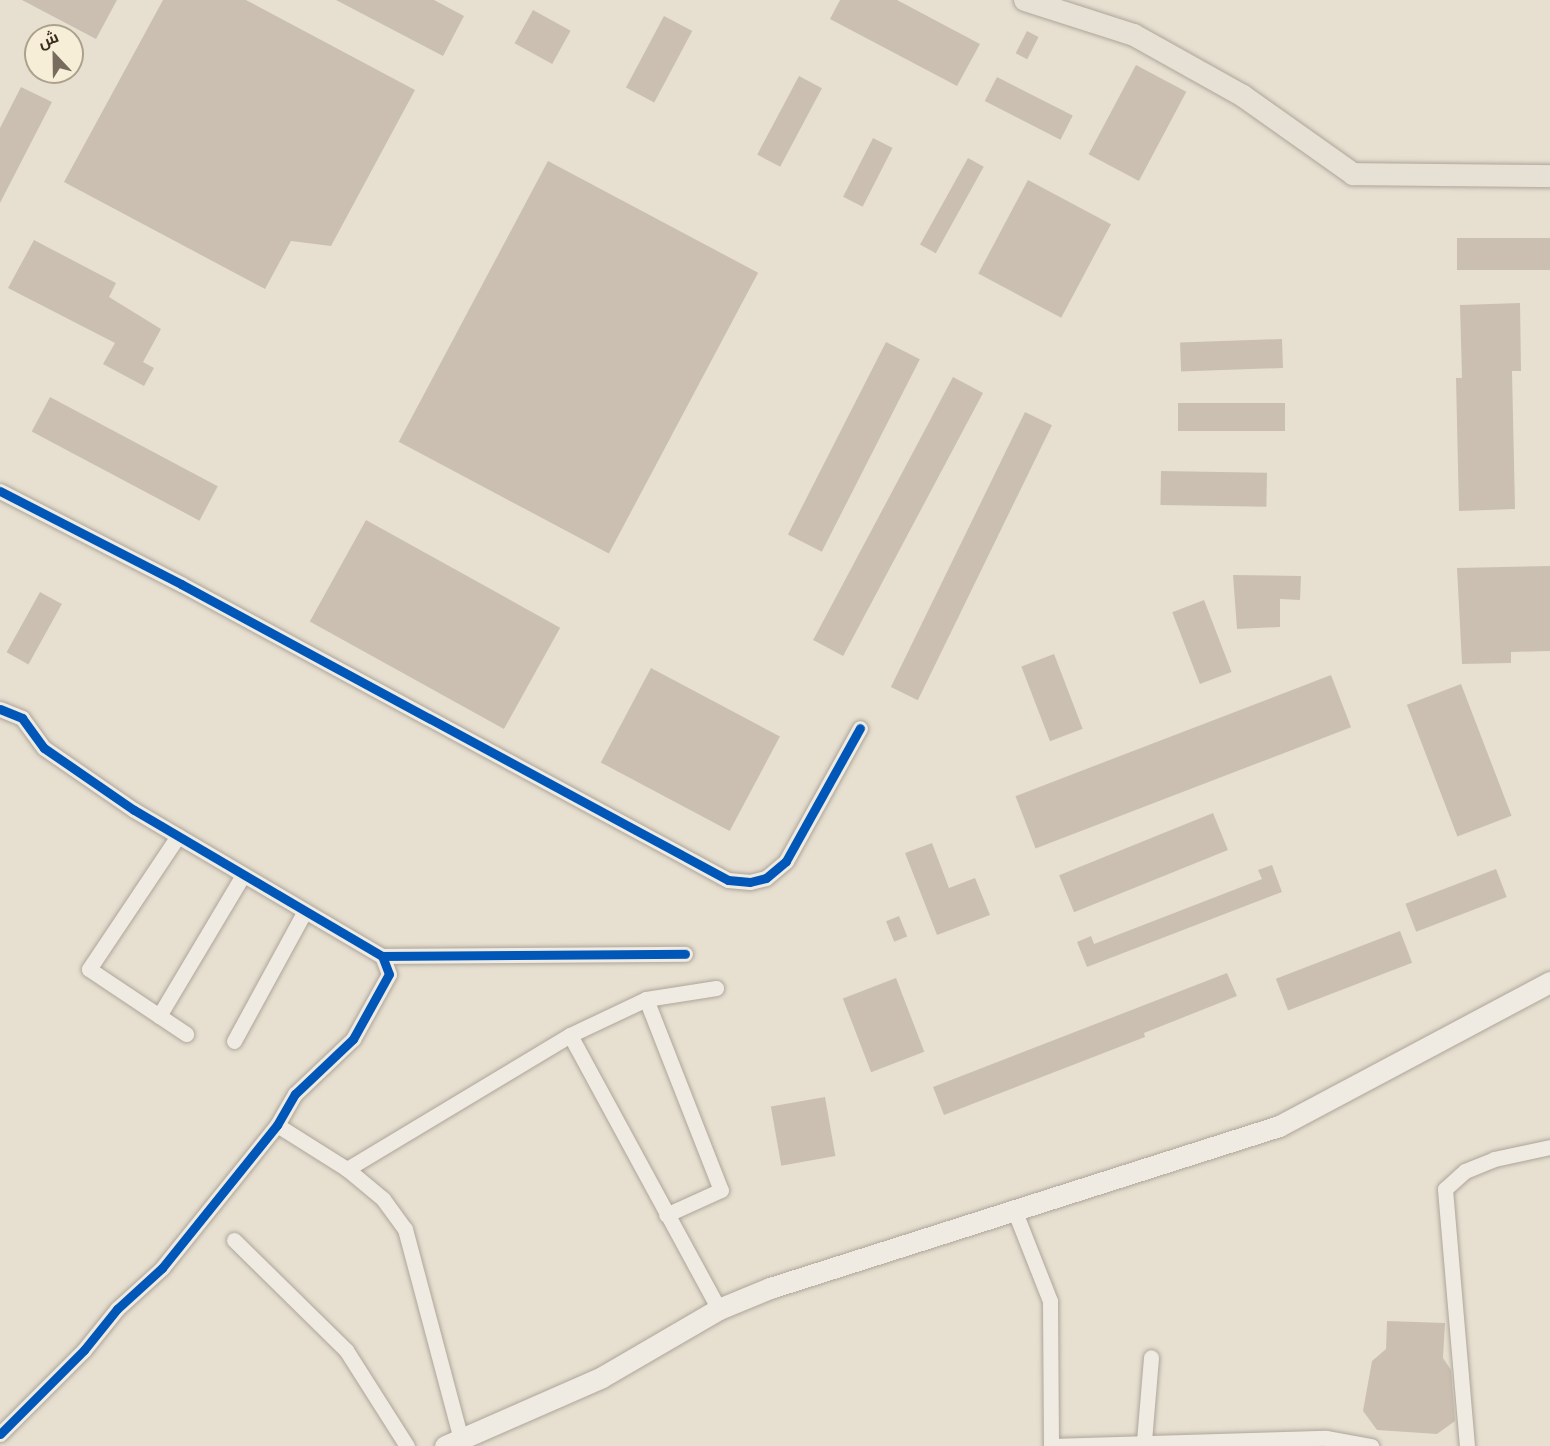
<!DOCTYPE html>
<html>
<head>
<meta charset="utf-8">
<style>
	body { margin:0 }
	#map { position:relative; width:1550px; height:1446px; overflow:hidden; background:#e7e0d1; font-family:Lora,Cairo,serif }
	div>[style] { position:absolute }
	.building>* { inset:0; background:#cbbfb2; transform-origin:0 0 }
	.roads { filter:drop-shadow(0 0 2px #ada599) drop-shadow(0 0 2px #ada599) }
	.minor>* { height:15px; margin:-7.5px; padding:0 7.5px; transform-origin:7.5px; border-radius:7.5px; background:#efebe3 }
	.secondary>* { height:21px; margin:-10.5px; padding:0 10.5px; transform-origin:10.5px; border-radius:10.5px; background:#efebe3 }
	.primary>* { height:22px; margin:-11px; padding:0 11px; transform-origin:11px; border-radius:11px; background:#e6e1d4 }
	.cycleway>* { height:9px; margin:-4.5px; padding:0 4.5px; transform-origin:4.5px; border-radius:4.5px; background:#0057b8 }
	span { translate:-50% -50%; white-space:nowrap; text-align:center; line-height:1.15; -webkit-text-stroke:6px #f7eed8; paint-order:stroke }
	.north { position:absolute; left:24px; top:24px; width:60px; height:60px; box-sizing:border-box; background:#f7eed8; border:2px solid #ada18e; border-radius:50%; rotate:338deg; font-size:16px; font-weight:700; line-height:24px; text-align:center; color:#3d2e20 }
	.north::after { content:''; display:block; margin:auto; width:21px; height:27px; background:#786c5e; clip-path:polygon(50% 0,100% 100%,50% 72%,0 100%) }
</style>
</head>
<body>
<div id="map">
	<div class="building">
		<div style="clip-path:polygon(22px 0,117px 0,96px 39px)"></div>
		<div style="clip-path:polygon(163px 0,246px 0,415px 90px,331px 246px,291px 241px,265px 289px,64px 182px)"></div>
		<div style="clip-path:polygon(336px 0,434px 0,464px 16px,443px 56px)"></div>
		<div style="clip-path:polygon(840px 0,897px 0,980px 44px,957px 86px,830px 19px)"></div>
		<div style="left:533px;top:10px;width:43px;height:38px;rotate:29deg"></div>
		<div style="left:664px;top:16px;width:32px;height:81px;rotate:28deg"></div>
		<div style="left:1027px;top:31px;width:13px;height:25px;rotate:27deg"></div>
		<div style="left:1136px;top:65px;width:57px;height:101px;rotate:28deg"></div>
		<div style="left:799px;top:76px;width:26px;height:89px;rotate:28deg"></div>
		<div style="left:997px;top:77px;width:85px;height:27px;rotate:27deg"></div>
		<div style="clip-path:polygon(21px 87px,52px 102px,0 203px,0 128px)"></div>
		<div style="left:873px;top:138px;width:22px;height:66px;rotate:27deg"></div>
		<div style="left:968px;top:158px;width:18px;height:99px;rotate:29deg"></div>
		<div style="left:548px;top:161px;width:238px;height:318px;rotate:28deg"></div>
		<div style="left:1028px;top:180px;width:94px;height:106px;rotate:28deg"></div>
		<div style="left:1550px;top:238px;width:32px;height:93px;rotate:90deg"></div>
		<div style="clip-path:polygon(34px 240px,116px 283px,109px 297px,161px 329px,143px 362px,154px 368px,144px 386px,103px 364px,115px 343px,8px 288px)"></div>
		<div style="clip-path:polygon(1520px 303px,1521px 371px,1512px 371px,1515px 509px,1459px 511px,1456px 378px,1462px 378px,1460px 305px)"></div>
		<div style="left:1282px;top:339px;width:29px;height:102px;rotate:88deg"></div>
		<div style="left:886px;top:342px;width:38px;height:216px;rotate:27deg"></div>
		<div style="left:953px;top:377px;width:34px;height:298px;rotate:28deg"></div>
		<div style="left:50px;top:397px;width:190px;height:39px;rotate:28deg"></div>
		<div style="left:1285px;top:403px;width:28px;height:107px;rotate:90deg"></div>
		<div style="left:1025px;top:412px;width:30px;height:306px;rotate:26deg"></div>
		<div style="left:1161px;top:471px;width:106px;height:34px;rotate:1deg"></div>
		<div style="left:366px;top:520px;width:222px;height:116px;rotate:29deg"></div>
		<div style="clip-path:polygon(1550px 566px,1550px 651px,1511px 652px,1511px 663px,1462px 664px,1457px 568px)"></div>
		<div style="clip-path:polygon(1233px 575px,1301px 576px,1300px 600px,1280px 599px,1280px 627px,1237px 629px)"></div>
		<div style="left:40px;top:592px;width:25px;height:69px;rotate:29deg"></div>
		<div style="left:1204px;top:600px;width:77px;height:34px;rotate:69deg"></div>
		<div style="left:1054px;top:654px;width:80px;height:35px;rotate:69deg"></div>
		<div style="left:651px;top:668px;width:146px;height:107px;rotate:28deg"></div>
		<div style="left:1331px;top:675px;width:56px;height:338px;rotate:69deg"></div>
		<div style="left:1461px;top:684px;width:141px;height:58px;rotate:69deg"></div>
		<div style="left:1213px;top:813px;width:40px;height:166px;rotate:68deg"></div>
		<div style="clip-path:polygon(932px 843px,949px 888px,975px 878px,990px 915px,937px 935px,905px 853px)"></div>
		<div style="clip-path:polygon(1272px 865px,1282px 892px,1087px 967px,1077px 942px,1091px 936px,1094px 944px,1262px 879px,1258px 870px)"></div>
		<div style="left:1496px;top:869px;width:30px;height:97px;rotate:69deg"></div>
		<div style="left:899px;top:916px;width:22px;height:14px;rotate:68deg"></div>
		<div style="left:1400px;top:931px;width:34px;height:133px;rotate:69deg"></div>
		<div style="clip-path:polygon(1227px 973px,1237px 996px,1144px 1033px,1145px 1037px,944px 1115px,933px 1087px)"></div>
		<div style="left:896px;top:978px;width:79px;height:57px;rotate:69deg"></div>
		<div style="left:825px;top:1097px;width:60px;height:55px;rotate:80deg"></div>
		<div style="clip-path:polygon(1387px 1321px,1445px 1323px,1443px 1358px,1451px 1370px,1455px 1421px,1437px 1434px,1377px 1430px,1363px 1411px,1372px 1361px,1386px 1349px)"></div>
	</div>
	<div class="roads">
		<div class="minor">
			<div style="left:0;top:491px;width:203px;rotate:27.2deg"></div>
			<div style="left:181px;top:584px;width:622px;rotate:28.42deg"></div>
			<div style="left:728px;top:880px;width:22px;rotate:5deg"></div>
			<div style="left:750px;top:882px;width:16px;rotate:-14deg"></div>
			<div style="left:766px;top:878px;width:26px;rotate:-40deg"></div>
			<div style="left:786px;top:861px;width:152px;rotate:-60.9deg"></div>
			<div style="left:0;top:709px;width:24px;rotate:22deg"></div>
			<div style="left:22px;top:718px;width:37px;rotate:54deg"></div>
			<div style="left:44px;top:748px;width:109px;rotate:34.6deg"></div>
			<div style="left:134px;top:810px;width:288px;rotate:30.5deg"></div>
			<div style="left:382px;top:956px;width:303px;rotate:-0.4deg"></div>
			<div style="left:178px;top:836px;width:160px;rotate:123.8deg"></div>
			<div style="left:89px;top:969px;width:117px;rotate:33.8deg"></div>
			<div style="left:646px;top:999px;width:205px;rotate:68.6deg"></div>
			<div style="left:721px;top:1190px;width:60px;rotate:155.6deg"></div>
			<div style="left:159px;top:1016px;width:164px;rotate:-59.2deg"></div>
			<div style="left:570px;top:1035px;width:312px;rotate:61.5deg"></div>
			<div style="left:234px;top:1041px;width:148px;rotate:-61.4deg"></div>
			<div style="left:277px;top:1125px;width:83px;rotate:32.2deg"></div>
			<div style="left:347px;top:1169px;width:47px;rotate:39.8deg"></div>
			<div style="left:383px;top:1199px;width:37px;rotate:54deg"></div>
			<div style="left:405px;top:1229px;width:218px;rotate:75.1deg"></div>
			<div style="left:347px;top:1169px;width:260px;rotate:-31deg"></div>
			<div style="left:570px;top:1035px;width:84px;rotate:-25.3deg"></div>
			<div style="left:646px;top:999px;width:71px;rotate:-8.9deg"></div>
			<div style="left:1015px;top:1212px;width:96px;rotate:68.5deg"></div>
			<div style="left:1050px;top:1301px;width:145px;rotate:89.6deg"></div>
			<div style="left:234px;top:1240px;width:157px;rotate:44.5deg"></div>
			<div style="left:346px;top:1350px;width:114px;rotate:57.6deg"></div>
			<div style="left:0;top:1434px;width:119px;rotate:-45deg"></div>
			<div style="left:84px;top:1350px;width:53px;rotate:-51.2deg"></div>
			<div style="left:117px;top:1309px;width:61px;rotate:-42.3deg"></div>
			<div style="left:162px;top:1268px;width:184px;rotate:-51.2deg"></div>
			<div style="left:277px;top:1125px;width:36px;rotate:-60deg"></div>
			<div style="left:295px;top:1094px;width:80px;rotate:-43.5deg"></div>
			<div style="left:353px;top:1039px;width:74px;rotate:-61deg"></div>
			<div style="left:389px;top:974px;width:19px;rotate:-111deg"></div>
			<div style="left:1144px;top:1441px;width:84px;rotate:-85.2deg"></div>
			<div style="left:1051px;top:1446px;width:275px;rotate:-1.7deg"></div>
			<div style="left:1326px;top:1438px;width:46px;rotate:10.1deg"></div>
			<div style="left:1467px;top:1446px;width:258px;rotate:-94.9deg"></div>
			<div style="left:1445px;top:1189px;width:27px;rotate:-42deg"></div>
			<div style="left:1465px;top:1171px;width:31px;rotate:-22deg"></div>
			<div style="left:1494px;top:1159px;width:57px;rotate:-12.1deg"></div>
		</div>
		<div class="secondary">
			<div style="left:445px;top:1446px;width:171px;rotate:-23.7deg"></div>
			<div style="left:602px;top:1377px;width:135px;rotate:-30.2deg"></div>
			<div style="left:719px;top:1309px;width:55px;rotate:-22.4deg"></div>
			<div style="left:770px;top:1288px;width:534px;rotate:-17.65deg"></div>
			<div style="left:1279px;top:1126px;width:307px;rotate:-28deg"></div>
		</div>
		<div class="primary">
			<div style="left:1025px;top:0;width:114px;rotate:17.8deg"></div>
			<div style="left:1134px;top:35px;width:125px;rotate:29.2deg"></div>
			<div style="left:1243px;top:96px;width:135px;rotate:35.3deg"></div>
			<div style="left:1353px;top:174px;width:197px;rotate:0.6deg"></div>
		</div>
	</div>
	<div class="cycleway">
		<div style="left:0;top:491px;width:203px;rotate:27.2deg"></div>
		<div style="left:181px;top:584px;width:622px;rotate:28.42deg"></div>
		<div style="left:728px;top:880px;width:22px;rotate:5deg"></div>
		<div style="left:750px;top:882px;width:16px;rotate:-14deg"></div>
		<div style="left:766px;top:878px;width:26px;rotate:-40deg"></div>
		<div style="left:786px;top:861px;width:152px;rotate:-60.9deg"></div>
		<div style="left:0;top:709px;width:24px;rotate:22deg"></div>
		<div style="left:22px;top:718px;width:37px;rotate:54deg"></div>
		<div style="left:44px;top:748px;width:109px;rotate:34.6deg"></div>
		<div style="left:134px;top:810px;width:288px;rotate:30.5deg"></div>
		<div style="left:382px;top:956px;width:303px;rotate:-0.4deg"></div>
		<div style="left:0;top:1434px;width:119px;rotate:-45deg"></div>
		<div style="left:84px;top:1350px;width:53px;rotate:-51.2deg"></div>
		<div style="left:117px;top:1309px;width:61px;rotate:-42.3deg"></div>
		<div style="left:162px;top:1268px;width:184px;rotate:-51.2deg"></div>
		<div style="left:277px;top:1125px;width:36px;rotate:-60deg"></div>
		<div style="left:295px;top:1094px;width:80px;rotate:-43.5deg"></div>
		<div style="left:353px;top:1039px;width:74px;rotate:-61deg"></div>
		<div style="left:389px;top:974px;width:19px;rotate:-111deg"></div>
	</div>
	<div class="north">ش</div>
</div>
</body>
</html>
